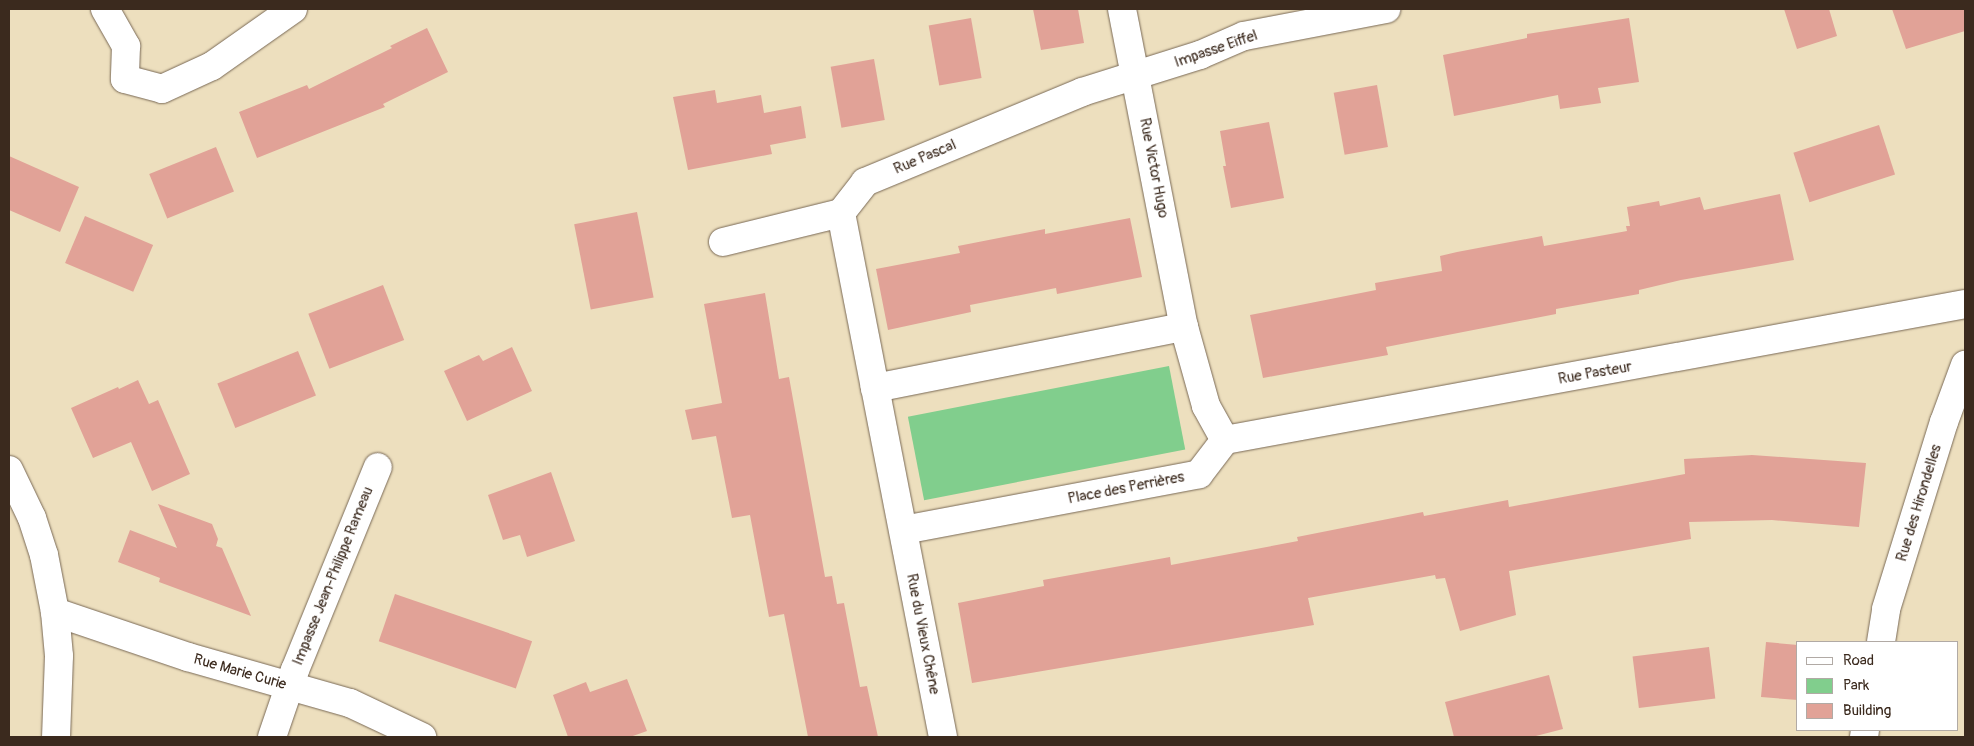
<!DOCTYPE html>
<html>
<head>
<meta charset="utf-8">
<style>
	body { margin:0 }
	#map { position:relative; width:1974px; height:746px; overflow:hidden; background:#eddfbe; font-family:Pangolin,sans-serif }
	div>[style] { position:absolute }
	.green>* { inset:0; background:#81ce8d; transform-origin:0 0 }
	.building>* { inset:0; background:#e1a297; transform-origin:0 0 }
	.roads { filter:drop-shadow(0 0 1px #796956) drop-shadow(0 0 1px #796956) }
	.minor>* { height:28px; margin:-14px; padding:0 14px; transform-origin:14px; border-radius:14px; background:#fff }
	span { translate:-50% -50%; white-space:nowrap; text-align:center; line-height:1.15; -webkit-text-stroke:4px #fff; paint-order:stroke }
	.street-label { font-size:15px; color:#3b2a1e }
	.frame { position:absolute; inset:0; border:10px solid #3b2a1e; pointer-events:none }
	.legend { position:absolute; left:1796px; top:641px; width:162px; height:90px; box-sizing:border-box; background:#fff; border:1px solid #b1aaa5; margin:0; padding:6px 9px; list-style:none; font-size:15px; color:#3b2a1e }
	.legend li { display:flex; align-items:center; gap:10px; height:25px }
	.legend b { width:25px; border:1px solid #b1aaa5 }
</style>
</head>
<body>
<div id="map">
	<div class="green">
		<div style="left:1169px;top:366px;width:85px;height:266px;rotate:79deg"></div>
	</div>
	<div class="building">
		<div style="clip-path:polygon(1033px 9px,1078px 9px,1084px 43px,1041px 50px)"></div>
		<div style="clip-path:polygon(1784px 9px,1829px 9px,1837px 36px,1797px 49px)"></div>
		<div style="clip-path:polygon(1892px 9px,1965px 9px,1965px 31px,1906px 49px)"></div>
		<div style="left:971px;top:18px;width:61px;height:43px;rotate:80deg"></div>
		<div style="clip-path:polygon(1629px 18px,1639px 82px,1598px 88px,1601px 103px,1560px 109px,1558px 95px,1454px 116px,1443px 55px,1527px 38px,1527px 34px)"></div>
		<div style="clip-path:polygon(427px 28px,448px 72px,383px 104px,385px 107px,257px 158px,239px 112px,307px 85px,309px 89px,392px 48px,390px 46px)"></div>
		<div style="left:874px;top:59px;width:62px;height:44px;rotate:80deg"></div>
		<div style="left:1377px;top:85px;width:63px;height:44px;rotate:80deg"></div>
		<div style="clip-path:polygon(715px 90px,717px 103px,761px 95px,764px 113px,801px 106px,806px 138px,770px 145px,772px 154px,688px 170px,673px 97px)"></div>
		<div style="clip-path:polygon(1269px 122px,1284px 198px,1231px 208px,1223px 166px,1226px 166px,1220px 131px)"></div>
		<div style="left:1879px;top:125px;width:52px;height:90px;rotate:72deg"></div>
		<div style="left:216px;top:147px;width:48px;height:72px;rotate:68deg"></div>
		<div style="clip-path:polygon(9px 156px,79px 187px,60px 232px,9px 210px)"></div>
		<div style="clip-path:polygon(1780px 194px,1794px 260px,1681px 280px,1639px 290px,1639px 294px,1556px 309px,1556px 314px,1386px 347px,1388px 355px,1263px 378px,1250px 315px,1376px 290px,1375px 283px,1442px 271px,1440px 256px,1457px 252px,1542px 236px,1544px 246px,1627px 231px,1626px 226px,1630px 226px,1627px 207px,1659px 201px,1660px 206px,1700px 197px,1704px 210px)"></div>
		<div style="left:637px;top:212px;width:87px;height:64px;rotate:79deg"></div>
		<div style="left:85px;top:216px;width:74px;height:51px;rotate:23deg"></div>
		<div style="clip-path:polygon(1130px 218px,1142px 277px,1057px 294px,1056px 288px,970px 305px,971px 312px,888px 330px,876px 269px,960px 253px,958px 246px,1045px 229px,1045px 234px)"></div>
		<div style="left:383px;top:285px;width:59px;height:80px;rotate:69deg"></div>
		<div style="clip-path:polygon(765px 293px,779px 379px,789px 377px,825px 577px,832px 576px,837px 604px,844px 603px,860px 687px,867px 686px,878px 737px,808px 737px,784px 614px,769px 617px,750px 515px,732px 518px,716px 436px,692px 440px,685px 410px,722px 403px,704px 304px)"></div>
		<div style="clip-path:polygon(512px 347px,532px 391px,467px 421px,444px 371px,479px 355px,483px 361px)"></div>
		<div style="left:298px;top:351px;width:48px;height:87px;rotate:68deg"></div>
		<div style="clip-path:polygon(138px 380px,149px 404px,158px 400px,190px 474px,152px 491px,131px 442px,93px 458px,71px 408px,118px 387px,119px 389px)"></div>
		<div style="clip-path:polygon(1752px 455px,1866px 463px,1859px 527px,1772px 520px,1689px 522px,1691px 539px,1509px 571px,1516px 615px,1460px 631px,1445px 578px,1436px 579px,1435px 575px,1308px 598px,1314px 625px,972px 683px,958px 603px,1044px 586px,1043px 580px,1170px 557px,1171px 565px,1298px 541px,1297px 537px,1423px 512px,1424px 516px,1508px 500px,1509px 507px,1685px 474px,1684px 459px)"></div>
		<div style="clip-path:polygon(551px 472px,575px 541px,527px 557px,520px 535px,503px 540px,488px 495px)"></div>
		<div style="clip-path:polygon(158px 504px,212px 524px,218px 539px,216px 546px,222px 548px,251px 616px,159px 582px,160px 578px,118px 562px,130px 530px,177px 548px)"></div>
		<div style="left:395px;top:594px;width:145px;height:50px;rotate:19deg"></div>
		<div style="clip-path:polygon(1766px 642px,1798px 645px,1798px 700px,1761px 697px)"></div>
		<div style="left:1709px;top:647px;width:52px;height:77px;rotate:83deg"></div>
		<div style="clip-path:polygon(1549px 675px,1563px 729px,1532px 737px,1454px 737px,1445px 702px)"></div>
		<div style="clip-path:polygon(627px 679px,647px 731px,630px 737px,568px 737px,553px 695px,586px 682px,590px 692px)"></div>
	</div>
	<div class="roads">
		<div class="minor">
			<div style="left:105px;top:9px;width:43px;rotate:60.4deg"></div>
			<div style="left:126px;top:46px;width:33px;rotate:92deg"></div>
			<div style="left:125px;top:79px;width:38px;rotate:15deg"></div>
			<div style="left:162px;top:89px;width:55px;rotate:-24.7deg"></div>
			<div style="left:212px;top:66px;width:99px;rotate:-35.1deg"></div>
			<div style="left:1122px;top:9px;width:324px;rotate:79deg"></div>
			<div style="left:1184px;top:327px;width:82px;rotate:74.4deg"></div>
			<div style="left:1206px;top:406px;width:39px;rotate:61deg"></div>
			<div style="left:841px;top:213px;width:178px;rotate:79deg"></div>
			<div style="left:723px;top:242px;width:122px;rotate:-13.8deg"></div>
			<div style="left:841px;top:213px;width:39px;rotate:-52deg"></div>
			<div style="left:865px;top:182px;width:235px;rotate:-22.5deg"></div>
			<div style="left:1082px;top:92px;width:124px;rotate:-17.4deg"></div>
			<div style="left:1200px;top:55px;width:48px;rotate:-23.4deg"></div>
			<div style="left:1244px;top:36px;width:145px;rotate:-10.8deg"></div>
			<div style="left:1225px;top:440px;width:752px;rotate:-10.41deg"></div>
			<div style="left:9px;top:470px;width:53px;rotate:64.4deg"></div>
			<div style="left:32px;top:518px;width:39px;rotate:72deg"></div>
			<div style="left:44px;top:555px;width:58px;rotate:79.1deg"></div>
			<div style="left:55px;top:612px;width:44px;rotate:84.8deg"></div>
			<div style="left:59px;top:656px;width:81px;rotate:92.1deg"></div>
			<div style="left:904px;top:530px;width:300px;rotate:-10.7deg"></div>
			<div style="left:1199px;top:474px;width:43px;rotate:-52.6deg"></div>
			<div style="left:55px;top:612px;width:140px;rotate:18.7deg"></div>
			<div style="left:188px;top:657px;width:168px;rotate:15.9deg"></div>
			<div style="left:350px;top:703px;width:80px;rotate:25.3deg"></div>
			<div style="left:1881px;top:642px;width:33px;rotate:-81deg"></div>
			<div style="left:1886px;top:609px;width:196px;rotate:-72.8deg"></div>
			<div style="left:1944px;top:422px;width:61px;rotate:-69.8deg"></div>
			<div style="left:272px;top:737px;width:71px;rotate:-71.1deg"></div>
			<div style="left:295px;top:670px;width:219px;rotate:-67.8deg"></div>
			<div style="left:943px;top:737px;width:356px;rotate:-101deg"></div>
			<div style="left:875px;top:388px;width:315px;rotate:-11.2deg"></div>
			<div style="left:1864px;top:737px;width:7px;rotate:-82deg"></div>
		</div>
	</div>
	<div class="street-label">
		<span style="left:1216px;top:49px;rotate:-19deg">Impasse Eiffel</span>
		<span style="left:925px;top:157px;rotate:-23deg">Rue Pascal</span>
		<span style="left:1154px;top:168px;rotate:79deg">Rue Victor Hugo</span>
		<span style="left:1595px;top:373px;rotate:-10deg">Rue Pasteur</span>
		<span style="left:1126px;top:488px;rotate:-11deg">Place des Perrières</span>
		<span style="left:1919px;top:503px;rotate:-73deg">Rue des Hirondelles</span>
		<span style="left:333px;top:576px;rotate:-68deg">Impasse Jean-Philippe Rameau</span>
		<span style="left:923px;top:634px;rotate:79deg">Rue du Vieux Chêne</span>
		<span style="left:240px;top:672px;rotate:16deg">Rue Marie Curie</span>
	</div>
	<div class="frame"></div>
	<ul class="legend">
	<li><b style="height:6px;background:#fff"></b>Road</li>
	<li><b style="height:14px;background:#81ce8d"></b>Park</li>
	<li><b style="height:14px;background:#e1a297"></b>Building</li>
	</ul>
</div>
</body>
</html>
